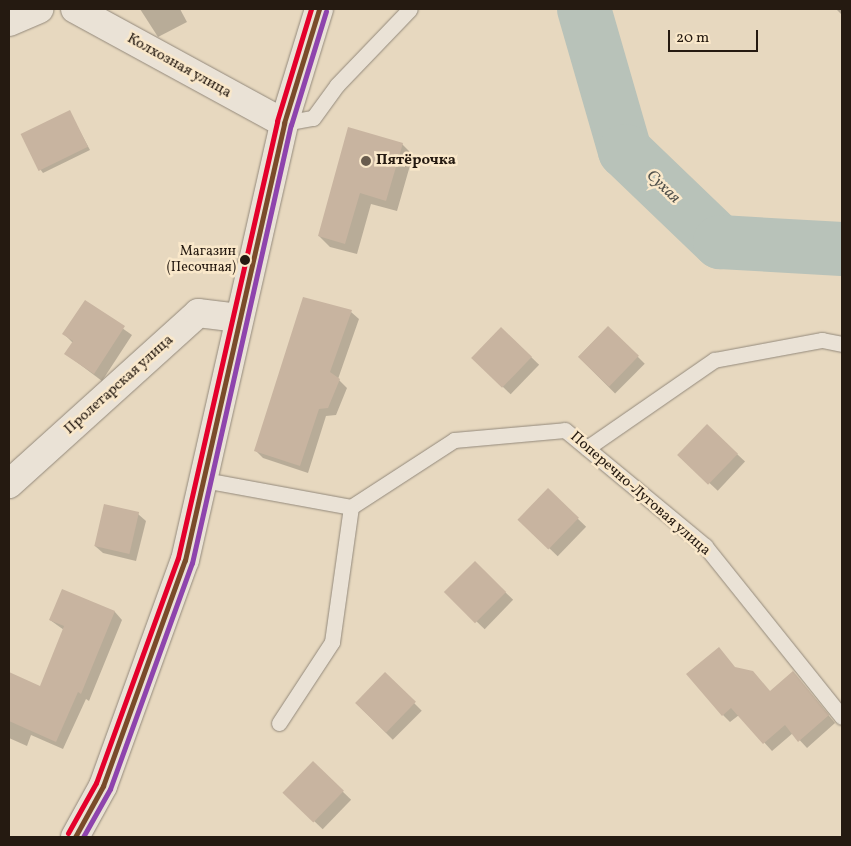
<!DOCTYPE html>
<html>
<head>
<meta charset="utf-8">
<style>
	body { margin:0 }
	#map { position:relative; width:851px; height:846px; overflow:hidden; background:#e7d8bf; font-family:Vollkorn,serif }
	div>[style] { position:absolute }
	.shadow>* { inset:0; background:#0003; transform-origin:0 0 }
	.river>* { height:54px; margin:-27px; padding:0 27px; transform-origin:27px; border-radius:27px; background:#b8c2b9 }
	.building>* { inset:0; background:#c8b4a0; transform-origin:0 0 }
	.roads { filter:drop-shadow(0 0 1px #93897b) drop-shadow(0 0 1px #93897b) }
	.lane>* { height:15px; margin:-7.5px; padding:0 7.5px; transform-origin:7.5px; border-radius:7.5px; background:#eae2d6 }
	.street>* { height:28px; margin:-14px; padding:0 14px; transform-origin:14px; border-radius:14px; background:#eae2d6 }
	.secondary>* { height:28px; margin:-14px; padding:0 14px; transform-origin:14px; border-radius:14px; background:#eae2d6 }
	.bus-1>* { height:5px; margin:-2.5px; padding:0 2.5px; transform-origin:2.5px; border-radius:2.5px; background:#7a4b2a }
	.bus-2>* { height:5px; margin:-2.5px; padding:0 2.5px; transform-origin:2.5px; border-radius:2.5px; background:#8e44ad }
	.bus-3>* { height:5px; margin:-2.5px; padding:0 2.5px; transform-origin:2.5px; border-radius:2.5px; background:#e4002b }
	.dots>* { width:14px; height:14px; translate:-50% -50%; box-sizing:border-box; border:2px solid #fae8ca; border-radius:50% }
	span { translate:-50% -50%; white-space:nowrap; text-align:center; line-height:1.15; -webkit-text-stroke:5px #fae8ca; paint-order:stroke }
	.bus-label { font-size:14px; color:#251a11 }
	.right { translate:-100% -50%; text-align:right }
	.street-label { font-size:15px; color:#251a11 }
	.poi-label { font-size:15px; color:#251a11; font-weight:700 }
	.left { translate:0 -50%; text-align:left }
	.water-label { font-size:16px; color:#51514b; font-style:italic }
	.frame { position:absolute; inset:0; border:10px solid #251a11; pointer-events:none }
	.scale { position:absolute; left:668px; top:30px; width:90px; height:22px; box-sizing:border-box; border:2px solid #251a11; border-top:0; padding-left:6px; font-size:15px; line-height:18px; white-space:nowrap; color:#251a11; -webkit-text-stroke:4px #fae8ca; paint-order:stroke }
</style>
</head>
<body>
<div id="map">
	<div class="shadow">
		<div style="clip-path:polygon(140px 9px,180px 9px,187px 22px,158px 37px)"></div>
		<div style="clip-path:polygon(836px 9px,842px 9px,842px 15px)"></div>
		<div style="clip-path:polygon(69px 111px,90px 150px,43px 173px,40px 169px)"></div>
		<div style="clip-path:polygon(402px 144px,413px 155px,397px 211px,371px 204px,357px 254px,330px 247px,319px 236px)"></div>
		<div style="clip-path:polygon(85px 302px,132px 335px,102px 381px,66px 354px,73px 343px,64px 334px)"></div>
		<div style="clip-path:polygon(351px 312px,359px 319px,338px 379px,347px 388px,336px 415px,326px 416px,308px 473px,263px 458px,255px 450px)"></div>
		<div style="left:608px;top:327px;width:52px;height:42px;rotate:45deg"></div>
		<div style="left:501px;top:328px;width:53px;height:41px;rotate:44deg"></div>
		<div style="left:707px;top:426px;width:52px;height:40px;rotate:43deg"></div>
		<div style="left:548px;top:490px;width:53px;height:41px;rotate:44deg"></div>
		<div style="clip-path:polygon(138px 514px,146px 521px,136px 561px,103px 553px,95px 546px)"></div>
		<div style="left:475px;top:563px;width:53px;height:41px;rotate:44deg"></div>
		<div style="clip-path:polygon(63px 591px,115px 612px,122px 620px,89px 701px,86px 699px,63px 749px,31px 735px,27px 746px,9px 738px,9px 691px,15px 676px,40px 688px,64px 630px,50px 620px)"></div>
		<div style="clip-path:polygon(736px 669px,771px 692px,793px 673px,835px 723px,807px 748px,793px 733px,772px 751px,739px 715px,730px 722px,723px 715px)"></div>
		<div style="left:385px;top:674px;width:52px;height:41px;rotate:45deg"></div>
		<div style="left:313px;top:763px;width:53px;height:41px;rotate:44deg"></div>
	</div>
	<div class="river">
		<div style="left:584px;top:9px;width:148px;rotate:73.9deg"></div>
		<div style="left:625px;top:151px;width:132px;rotate:43.8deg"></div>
		<div style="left:720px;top:242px;width:122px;rotate:3.3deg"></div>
	</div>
	<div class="building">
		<div style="left:70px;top:110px;width:41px;height:55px;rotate:64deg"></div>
		<div style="clip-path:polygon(348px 127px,403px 143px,386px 201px,360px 193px,345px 244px,318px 236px)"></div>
		<div style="clip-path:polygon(303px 297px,352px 310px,330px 372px,340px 379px,328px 408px,319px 409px,300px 466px,254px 451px)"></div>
		<div style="clip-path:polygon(85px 300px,125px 326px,94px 374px,64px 354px,73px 341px,62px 334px)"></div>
		<div style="left:608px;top:326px;width:43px;height:43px;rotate:44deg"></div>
		<div style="left:501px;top:327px;width:43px;height:43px;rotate:44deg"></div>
		<div style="left:707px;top:424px;width:43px;height:43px;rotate:44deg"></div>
		<div style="left:548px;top:488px;width:43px;height:44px;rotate:44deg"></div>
		<div style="left:104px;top:504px;width:36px;height:43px;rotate:13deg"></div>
		<div style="left:475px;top:561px;width:44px;height:44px;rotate:45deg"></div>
		<div style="clip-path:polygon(62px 589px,115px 611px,81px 694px,78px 692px,56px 742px,9px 721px,9px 672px,40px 686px,64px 626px,49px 620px)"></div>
		<div style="clip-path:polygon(719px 647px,735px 667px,753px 671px,770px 691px,793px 671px,829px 715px,798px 742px,785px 725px,763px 744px,731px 708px,722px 716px,686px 674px)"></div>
		<div style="left:385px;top:672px;width:43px;height:43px;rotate:44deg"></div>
		<div style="left:313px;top:761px;width:43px;height:44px;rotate:44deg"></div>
	</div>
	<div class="roads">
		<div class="lane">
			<div style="left:284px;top:123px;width:29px;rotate:-10deg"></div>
			<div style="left:313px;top:118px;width:41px;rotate:-54deg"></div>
			<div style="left:337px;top:85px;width:105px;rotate:-46.2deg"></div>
			<div style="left:587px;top:448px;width:155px;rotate:-34.7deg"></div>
			<div style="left:714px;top:360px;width:110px;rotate:-10.5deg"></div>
			<div style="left:822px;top:340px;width:20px;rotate:11deg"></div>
			<div style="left:204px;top:480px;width:149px;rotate:10.4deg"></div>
			<div style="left:351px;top:507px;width:123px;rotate:-33deg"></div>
			<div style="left:454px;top:440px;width:111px;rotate:-5.1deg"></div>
			<div style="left:565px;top:430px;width:182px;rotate:39.6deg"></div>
			<div style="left:705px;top:546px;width:219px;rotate:51.3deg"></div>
			<div style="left:279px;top:723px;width:97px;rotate:-56.8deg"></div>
			<div style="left:332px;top:642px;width:136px;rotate:-82deg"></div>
		</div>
		<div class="street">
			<div style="left:75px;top:9px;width:238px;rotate:28.6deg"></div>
			<div style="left:9px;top:22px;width:33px;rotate:-23deg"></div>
			<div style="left:9px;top:484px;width:255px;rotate:-42.1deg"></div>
			<div style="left:198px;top:313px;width:41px;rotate:7deg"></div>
		</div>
		<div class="secondary">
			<div style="left:75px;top:837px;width:58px;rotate:-61.2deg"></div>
			<div style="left:103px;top:786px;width:240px;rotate:-70.1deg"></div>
			<div style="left:185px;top:560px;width:448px;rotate:-77.2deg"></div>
			<div style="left:284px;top:123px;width:119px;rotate:-72.9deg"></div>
		</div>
	</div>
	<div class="bus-1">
		<div style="left:75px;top:837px;width:58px;rotate:-61.2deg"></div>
		<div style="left:103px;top:786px;width:240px;rotate:-70.1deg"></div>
		<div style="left:185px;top:560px;width:448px;rotate:-77.2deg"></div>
		<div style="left:284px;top:123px;width:119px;rotate:-72.9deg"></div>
	</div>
	<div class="bus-2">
		<div style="left:83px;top:837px;width:55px;rotate:-60.6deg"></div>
		<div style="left:110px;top:789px;width:240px;rotate:-70.1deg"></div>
		<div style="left:192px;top:563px;width:449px;rotate:-77.3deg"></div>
		<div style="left:291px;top:125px;width:119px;rotate:-72.9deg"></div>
	</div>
	<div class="bus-3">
		<div style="left:68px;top:833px;width:57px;rotate:-60.8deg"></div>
		<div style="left:96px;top:783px;width:239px;rotate:-70deg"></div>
		<div style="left:178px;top:558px;width:448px;rotate:-77.2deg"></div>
		<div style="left:277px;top:121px;width:117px;rotate:-73.1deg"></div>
	</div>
	<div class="dots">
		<div style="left:366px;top:161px;background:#695c4e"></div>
		<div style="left:245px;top:260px;background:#251a11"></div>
	</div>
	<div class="bus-label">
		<span class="right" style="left:236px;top:260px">Магазин<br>(Песочная)</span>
	</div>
	<div class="street-label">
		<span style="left:179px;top:66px;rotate:29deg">Колхозная улица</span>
		<span style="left:119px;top:385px;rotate:-42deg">Пролетарская улица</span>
		<span style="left:640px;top:494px;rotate:41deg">Поперечно-Луговая улица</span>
	</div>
	<div class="poi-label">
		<span class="left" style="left:376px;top:161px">Пятёрочка</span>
	</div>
	<div class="water-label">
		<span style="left:663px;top:187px;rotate:44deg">Сухая</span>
	</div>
	<div class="frame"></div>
	<div class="scale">20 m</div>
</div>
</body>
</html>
